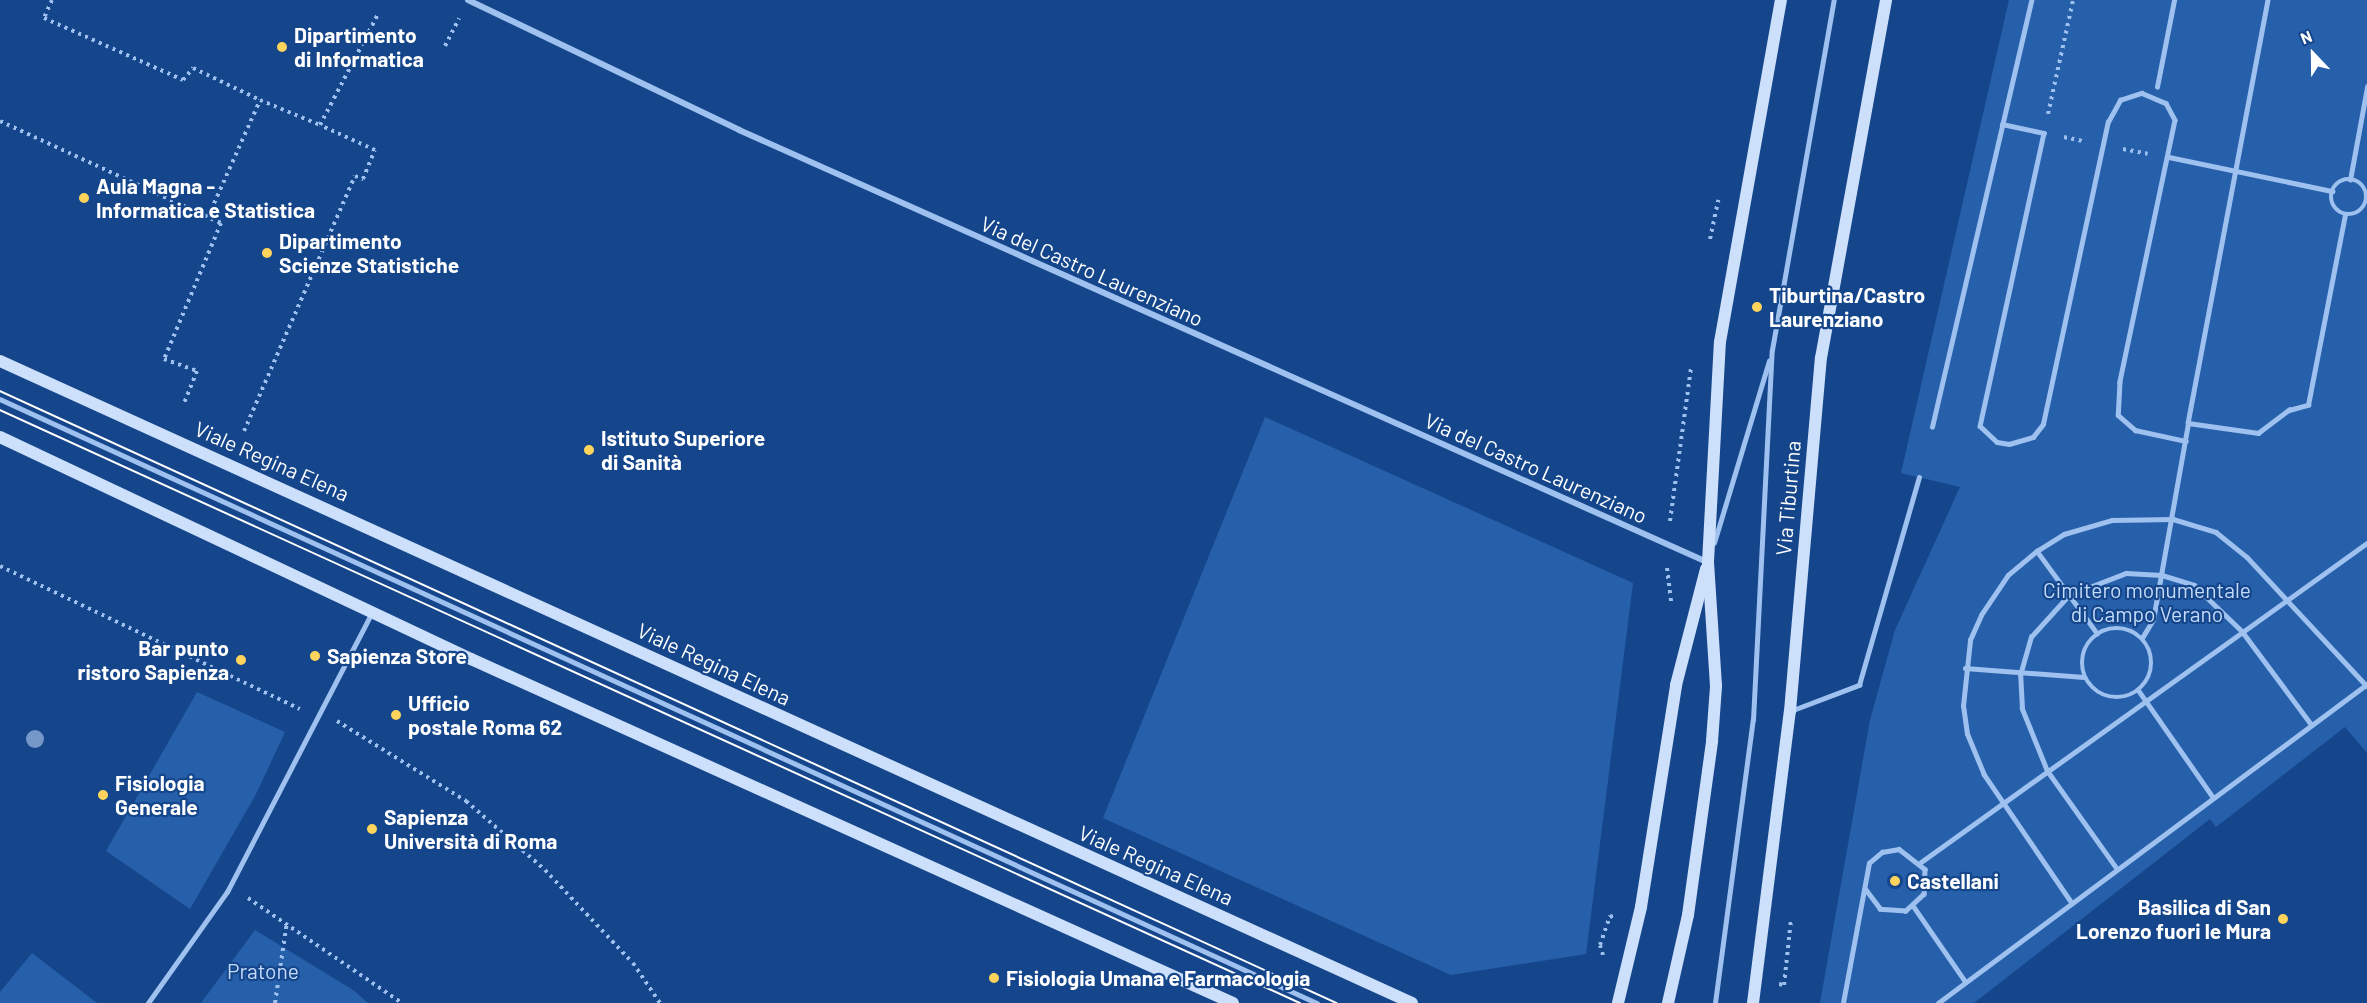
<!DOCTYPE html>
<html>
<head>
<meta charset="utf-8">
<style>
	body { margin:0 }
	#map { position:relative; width:2367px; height:1003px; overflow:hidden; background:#15468b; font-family:Barlow,sans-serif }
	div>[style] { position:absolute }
	.green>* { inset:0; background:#2760aa }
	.path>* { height:4px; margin-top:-2px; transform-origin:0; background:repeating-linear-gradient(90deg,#9ec1ef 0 3px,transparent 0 7.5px) }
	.service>* { height:4.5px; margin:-2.25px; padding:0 2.25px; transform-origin:2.25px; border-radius:2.25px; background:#9ec1ef }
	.service>.ring { margin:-2.25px; padding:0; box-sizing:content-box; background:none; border:4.5px solid #9ec1ef; border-radius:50% }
	.minor>* { height:6px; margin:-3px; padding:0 3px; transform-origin:3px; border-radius:3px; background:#9ec1ef }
	.secondary>* { height:12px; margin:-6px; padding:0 6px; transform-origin:6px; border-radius:6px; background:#ccdffb }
	.tram>* { height:1.5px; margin:-0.75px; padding:0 0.75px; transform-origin:0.75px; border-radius:0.75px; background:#fff }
	.trees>* { width:18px; height:18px; margin:-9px; border-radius:50%; background:#7598c9 }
	.dots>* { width:16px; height:16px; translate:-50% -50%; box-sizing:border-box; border:3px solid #15468b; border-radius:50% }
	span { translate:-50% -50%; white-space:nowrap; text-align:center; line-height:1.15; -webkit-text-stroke:4.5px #15468b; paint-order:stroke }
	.poi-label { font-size:21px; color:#fff; font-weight:700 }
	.left { translate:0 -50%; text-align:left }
	.right { translate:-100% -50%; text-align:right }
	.street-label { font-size:21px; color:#fff }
	.park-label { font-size:21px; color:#c4dcfb }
	.north { position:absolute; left:2283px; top:24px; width:60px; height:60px; -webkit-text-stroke:4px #15468b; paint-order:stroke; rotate:338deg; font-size:16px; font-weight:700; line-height:24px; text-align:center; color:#fff }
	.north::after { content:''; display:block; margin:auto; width:21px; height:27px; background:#fff; clip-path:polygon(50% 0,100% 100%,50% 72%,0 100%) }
</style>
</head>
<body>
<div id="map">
	<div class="green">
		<div style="clip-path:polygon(2009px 0,2367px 0,2367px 753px,2345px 727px,2216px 827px,2210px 819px,1974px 1003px,1820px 1003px,1870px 720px,1895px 630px,1960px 487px,1901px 473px)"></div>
		<div style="clip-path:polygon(1265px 417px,1633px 583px,1586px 954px,1451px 975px,1103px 818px)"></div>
		<div style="clip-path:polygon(197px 692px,285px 732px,255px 796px,190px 909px,106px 851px)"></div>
		<div style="clip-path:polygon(255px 930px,353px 990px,368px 1003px,201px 1003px)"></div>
		<div style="clip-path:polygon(32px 953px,97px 1003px,0 1003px,0 992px)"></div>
	</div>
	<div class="path">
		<div style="left:52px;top:0;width:20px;rotate:114deg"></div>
		<div style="left:44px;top:18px;width:152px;rotate:24deg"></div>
		<div style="left:183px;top:80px;width:16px;rotate:-50deg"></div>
		<div style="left:193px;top:68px;width:74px;rotate:25.5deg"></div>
		<div style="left:445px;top:46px;width:31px;rotate:-63deg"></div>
		<div style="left:2048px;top:114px;width:117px;rotate:-77.6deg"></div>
		<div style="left:0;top:121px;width:243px;rotate:24.8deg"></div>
		<div style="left:221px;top:223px;width:147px;rotate:112.7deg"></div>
		<div style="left:164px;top:359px;width:35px;rotate:20deg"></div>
		<div style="left:197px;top:371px;width:35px;rotate:112deg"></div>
		<div style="left:2064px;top:137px;width:19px;rotate:12deg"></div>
		<div style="left:2123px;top:149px;width:25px;rotate:11deg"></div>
		<div style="left:208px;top:217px;width:128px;rotate:-66deg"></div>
		<div style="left:260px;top:100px;width:65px;rotate:22.6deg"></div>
		<div style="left:320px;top:125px;width:127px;rotate:-62.4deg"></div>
		<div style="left:1710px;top:239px;width:40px;rotate:-78deg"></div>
		<div style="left:244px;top:431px;width:278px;rotate:-66.5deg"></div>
		<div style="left:355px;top:176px;width:9px;rotate:21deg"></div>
		<div style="left:363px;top:179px;width:31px;rotate:-68deg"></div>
		<div style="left:375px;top:150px;width:60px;rotate:-155.6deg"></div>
		<div style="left:1670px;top:521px;width:154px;rotate:-82.2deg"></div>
		<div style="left:0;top:566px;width:332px;rotate:25.5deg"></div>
		<div style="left:1667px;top:568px;width:34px;rotate:83deg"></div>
		<div style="left:337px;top:721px;width:152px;rotate:31.8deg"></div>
		<div style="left:466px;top:801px;width:105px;rotate:41.1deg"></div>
		<div style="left:545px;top:870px;width:128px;rotate:46.6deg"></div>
		<div style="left:633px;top:963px;width:48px;rotate:56deg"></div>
		<div style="left:248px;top:898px;width:186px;rotate:34.3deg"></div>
		<div style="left:1603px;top:955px;width:10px;rotate:-107deg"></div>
		<div style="left:1600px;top:945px;width:31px;rotate:-71deg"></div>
		<div style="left:1610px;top:916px;width:6px;rotate:18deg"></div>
		<div style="left:1779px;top:984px;width:5px;rotate:11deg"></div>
		<div style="left:1784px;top:985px;width:65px;rotate:-83.9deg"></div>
		<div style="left:275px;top:1003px;width:82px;rotate:-81.6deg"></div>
	</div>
	<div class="service">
		<div style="left:2268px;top:0;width:430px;rotate:100.7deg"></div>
		<div style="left:2188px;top:423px;width:71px;rotate:8.1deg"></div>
		<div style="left:2258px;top:433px;width:39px;rotate:-37deg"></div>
		<div style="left:2289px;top:410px;width:20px;rotate:-15deg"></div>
		<div style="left:2308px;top:405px;width:194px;rotate:-79deg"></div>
		<div style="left:2157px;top:87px;width:89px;rotate:-78.9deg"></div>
		<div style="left:2002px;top:124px;width:43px;rotate:12.1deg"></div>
		<div style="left:2044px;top:133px;width:300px;rotate:102.3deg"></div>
		<div style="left:1980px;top:426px;width:23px;rotate:43deg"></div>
		<div style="left:1997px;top:442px;width:12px;rotate:9deg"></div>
		<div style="left:2009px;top:444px;width:25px;rotate:-16deg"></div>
		<div style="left:2033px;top:437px;width:16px;rotate:-52deg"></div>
		<div style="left:2043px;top:424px;width:309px;rotate:-77.9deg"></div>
		<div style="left:2108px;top:122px;width:25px;rotate:-61deg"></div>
		<div style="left:2120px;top:100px;width:23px;rotate:-18deg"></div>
		<div style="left:2142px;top:93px;width:26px;rotate:23deg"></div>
		<div style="left:2166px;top:103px;width:19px;rotate:62deg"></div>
		<div style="left:2175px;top:120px;width:268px;rotate:101.9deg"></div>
		<div style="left:2120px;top:382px;width:33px;rotate:93deg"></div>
		<div style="left:2118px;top:415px;width:23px;rotate:41deg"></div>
		<div style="left:2135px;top:430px;width:52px;rotate:12.2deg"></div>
		<div style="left:2169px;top:157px;width:167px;rotate:11.8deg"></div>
		<div class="ring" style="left:2331px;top:179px;width:31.5px;height:31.5px"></div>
		<div style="left:2350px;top:180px;width:95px;rotate:-79.6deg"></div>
		<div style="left:0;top:399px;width:1449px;rotate:24.64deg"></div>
		<div style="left:1932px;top:427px;width:438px;rotate:-76.9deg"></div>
		<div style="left:1714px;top:543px;width:190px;rotate:-73.2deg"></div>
		<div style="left:2037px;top:551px;width:102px;rotate:53.8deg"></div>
		<div class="ring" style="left:2082px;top:628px;width:65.5px;height:65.5px"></div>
		<div style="left:2142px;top:638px;width:21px;rotate:-59deg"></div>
		<div style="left:2153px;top:620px;width:200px;rotate:-79.9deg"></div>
		<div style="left:1965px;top:668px;width:119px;rotate:4.3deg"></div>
		<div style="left:2139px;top:691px;width:129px;rotate:55.1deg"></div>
		<div style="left:1793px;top:710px;width:71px;rotate:-20.7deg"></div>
		<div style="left:1859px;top:685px;width:216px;rotate:-73.9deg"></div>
		<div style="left:1921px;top:862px;width:548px;rotate:-35.57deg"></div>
		<div style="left:2116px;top:868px;width:119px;rotate:-125.4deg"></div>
		<div style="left:2047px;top:771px;width:67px;rotate:-112deg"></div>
		<div style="left:2022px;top:709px;width:34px;rotate:-93deg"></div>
		<div style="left:2020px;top:675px;width:40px;rotate:-74deg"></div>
		<div style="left:2031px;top:637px;width:57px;rotate:-47.9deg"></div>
		<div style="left:2069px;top:595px;width:61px;rotate:-21.1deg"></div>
		<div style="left:2126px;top:573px;width:36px;rotate:3deg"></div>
		<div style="left:2162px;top:575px;width:34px;rotate:17deg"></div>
		<div style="left:2194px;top:585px;width:66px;rotate:43.8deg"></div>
		<div style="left:2242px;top:631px;width:116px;rotate:53.4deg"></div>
		<div style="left:2070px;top:901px;width:153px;rotate:-124.3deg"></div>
		<div style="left:1984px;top:775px;width:44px;rotate:-112.5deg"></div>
		<div style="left:1967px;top:734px;width:28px;rotate:-98deg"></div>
		<div style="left:1963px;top:706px;width:66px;rotate:-83.9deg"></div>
		<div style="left:1970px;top:640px;width:27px;rotate:-66deg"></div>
		<div style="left:1981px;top:615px;width:48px;rotate:-56deg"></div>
		<div style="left:2008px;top:575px;width:38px;rotate:-40deg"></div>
		<div style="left:2037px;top:551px;width:32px;rotate:-32deg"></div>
		<div style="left:2064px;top:534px;width:50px;rotate:-16.3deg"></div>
		<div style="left:2112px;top:520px;width:61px;rotate:-0.9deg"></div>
		<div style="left:2173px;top:519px;width:45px;rotate:16.8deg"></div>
		<div style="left:2216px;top:532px;width:40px;rotate:39deg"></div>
		<div style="left:2247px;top:557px;width:176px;rotate:47.1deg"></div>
		<div style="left:1914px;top:907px;width:90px;rotate:55.4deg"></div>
		<div style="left:148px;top:1003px;width:136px;rotate:-54.6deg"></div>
		<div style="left:227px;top:892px;width:313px;rotate:-62.6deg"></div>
		<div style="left:1715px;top:1003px;width:286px;rotate:-82.4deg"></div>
		<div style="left:1753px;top:720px;width:370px;rotate:-87.1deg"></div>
		<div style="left:1772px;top:350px;width:355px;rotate:-80deg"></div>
		<div style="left:1843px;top:1003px;width:142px;rotate:-79.5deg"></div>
		<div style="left:1869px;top:863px;width:17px;rotate:-40deg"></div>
		<div style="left:1882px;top:852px;width:17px;rotate:-10deg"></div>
		<div style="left:1899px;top:849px;width:33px;rotate:38deg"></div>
		<div style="left:1925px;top:869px;width:25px;rotate:92deg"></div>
		<div style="left:1924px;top:894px;width:25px;rotate:137deg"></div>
		<div style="left:1906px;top:911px;width:26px;rotate:-176deg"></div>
		<div style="left:1880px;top:909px;width:25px;rotate:-127deg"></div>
		<div style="left:1938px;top:1003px;width:535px;rotate:-36.63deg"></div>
	</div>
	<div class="minor">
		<div style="left:468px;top:0;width:301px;rotate:25.6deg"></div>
		<div style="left:739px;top:130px;width:1060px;rotate:24.05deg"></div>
	</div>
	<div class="secondary">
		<div style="left:0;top:361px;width:1551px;rotate:24.45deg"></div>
		<div style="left:0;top:437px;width:521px;rotate:25.24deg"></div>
		<div style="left:471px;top:659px;width:836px;rotate:24.3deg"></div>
		<div style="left:1618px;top:1003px;width:99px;rotate:-76.5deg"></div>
		<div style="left:1641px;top:907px;width:225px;rotate:-81deg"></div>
		<div style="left:1676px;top:685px;width:120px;rotate:-75.5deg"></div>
		<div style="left:1668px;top:1003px;width:90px;rotate:-77.2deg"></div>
		<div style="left:1688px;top:915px;width:176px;rotate:-82.1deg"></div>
		<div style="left:1712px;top:741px;width:55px;rotate:-85.8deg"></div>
		<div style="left:1716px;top:686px;width:124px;rotate:-93.7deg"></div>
		<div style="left:1708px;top:562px;width:220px;rotate:-86.9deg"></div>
		<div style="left:1720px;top:342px;width:347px;rotate:-79.9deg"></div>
		<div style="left:1753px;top:1003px;width:294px;rotate:-82.8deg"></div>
		<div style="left:1790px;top:711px;width:354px;rotate:-85deg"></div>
		<div style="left:1821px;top:358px;width:364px;rotate:-79.7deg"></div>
	</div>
	<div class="tram">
		<div style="left:0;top:391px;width:1470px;rotate:24.6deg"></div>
		<div style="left:0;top:410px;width:1429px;rotate:24.52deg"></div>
	</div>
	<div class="trees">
		<div style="left:35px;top:739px"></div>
	</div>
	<div class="dots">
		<div style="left:282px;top:47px;background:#ffd45c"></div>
		<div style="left:84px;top:198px;background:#ffd45c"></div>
		<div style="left:267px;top:253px;background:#ffd45c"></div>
		<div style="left:1757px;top:307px;background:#ffd45c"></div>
		<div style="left:589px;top:450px;background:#ffd45c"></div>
		<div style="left:315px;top:656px;background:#ffd45c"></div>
		<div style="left:241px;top:660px;background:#ffd45c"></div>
		<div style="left:396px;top:715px;background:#ffd45c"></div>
		<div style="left:103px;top:795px;background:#ffd45c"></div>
		<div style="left:372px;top:829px;background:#ffd45c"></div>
		<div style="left:1895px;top:881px;background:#ffd45c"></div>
		<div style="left:2283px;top:919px;background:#ffd45c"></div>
		<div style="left:994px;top:978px;background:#ffd45c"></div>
	</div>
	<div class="poi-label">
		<span class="left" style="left:294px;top:47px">Dipartimento<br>di Informatica</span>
		<span class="left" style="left:96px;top:198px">Aula Magna -<br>Informatica e Statistica</span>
		<span class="left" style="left:279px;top:253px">Dipartimento<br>Scienze Statistiche</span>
		<span class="left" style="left:1769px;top:307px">Tiburtina/Castro<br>Laurenziano</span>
		<span class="left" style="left:601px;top:450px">Istituto Superiore<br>di Sanità</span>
		<span class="right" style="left:229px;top:660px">Bar punto<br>ristoro Sapienza</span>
		<span class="left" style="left:327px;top:656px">Sapienza Store</span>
		<span class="left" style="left:408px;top:715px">Ufficio<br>postale Roma 62</span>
		<span class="left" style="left:115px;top:795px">Fisiologia<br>Generale</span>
		<span class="left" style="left:384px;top:829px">Sapienza<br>Università di Roma</span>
		<span class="left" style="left:1907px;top:881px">Castellani</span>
		<span class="right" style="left:2271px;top:919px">Basilica di San<br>Lorenzo fuori le Mura</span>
		<span class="left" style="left:1006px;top:978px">Fisiologia Umana e Farmacologia</span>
	</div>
	<div class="street-label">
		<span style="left:1092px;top:271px;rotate:24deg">Via del Castro Laurenziano</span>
		<span style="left:272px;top:461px;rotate:24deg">Viale Regina Elena</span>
		<span style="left:1536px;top:468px;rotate:24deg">Via del Castro Laurenziano</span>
		<span style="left:1788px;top:498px;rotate:-85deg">Via Tiburtina</span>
		<span style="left:714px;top:664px;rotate:25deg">Viale Regina Elena</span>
		<span style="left:1156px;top:865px;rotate:24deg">Viale Regina Elena</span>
	</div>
	<div class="park-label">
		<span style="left:2147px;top:602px">Cimitero monumentale<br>di Campo Verano</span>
		<span style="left:263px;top:971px">Pratone</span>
	</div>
	<div class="north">N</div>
</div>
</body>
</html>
